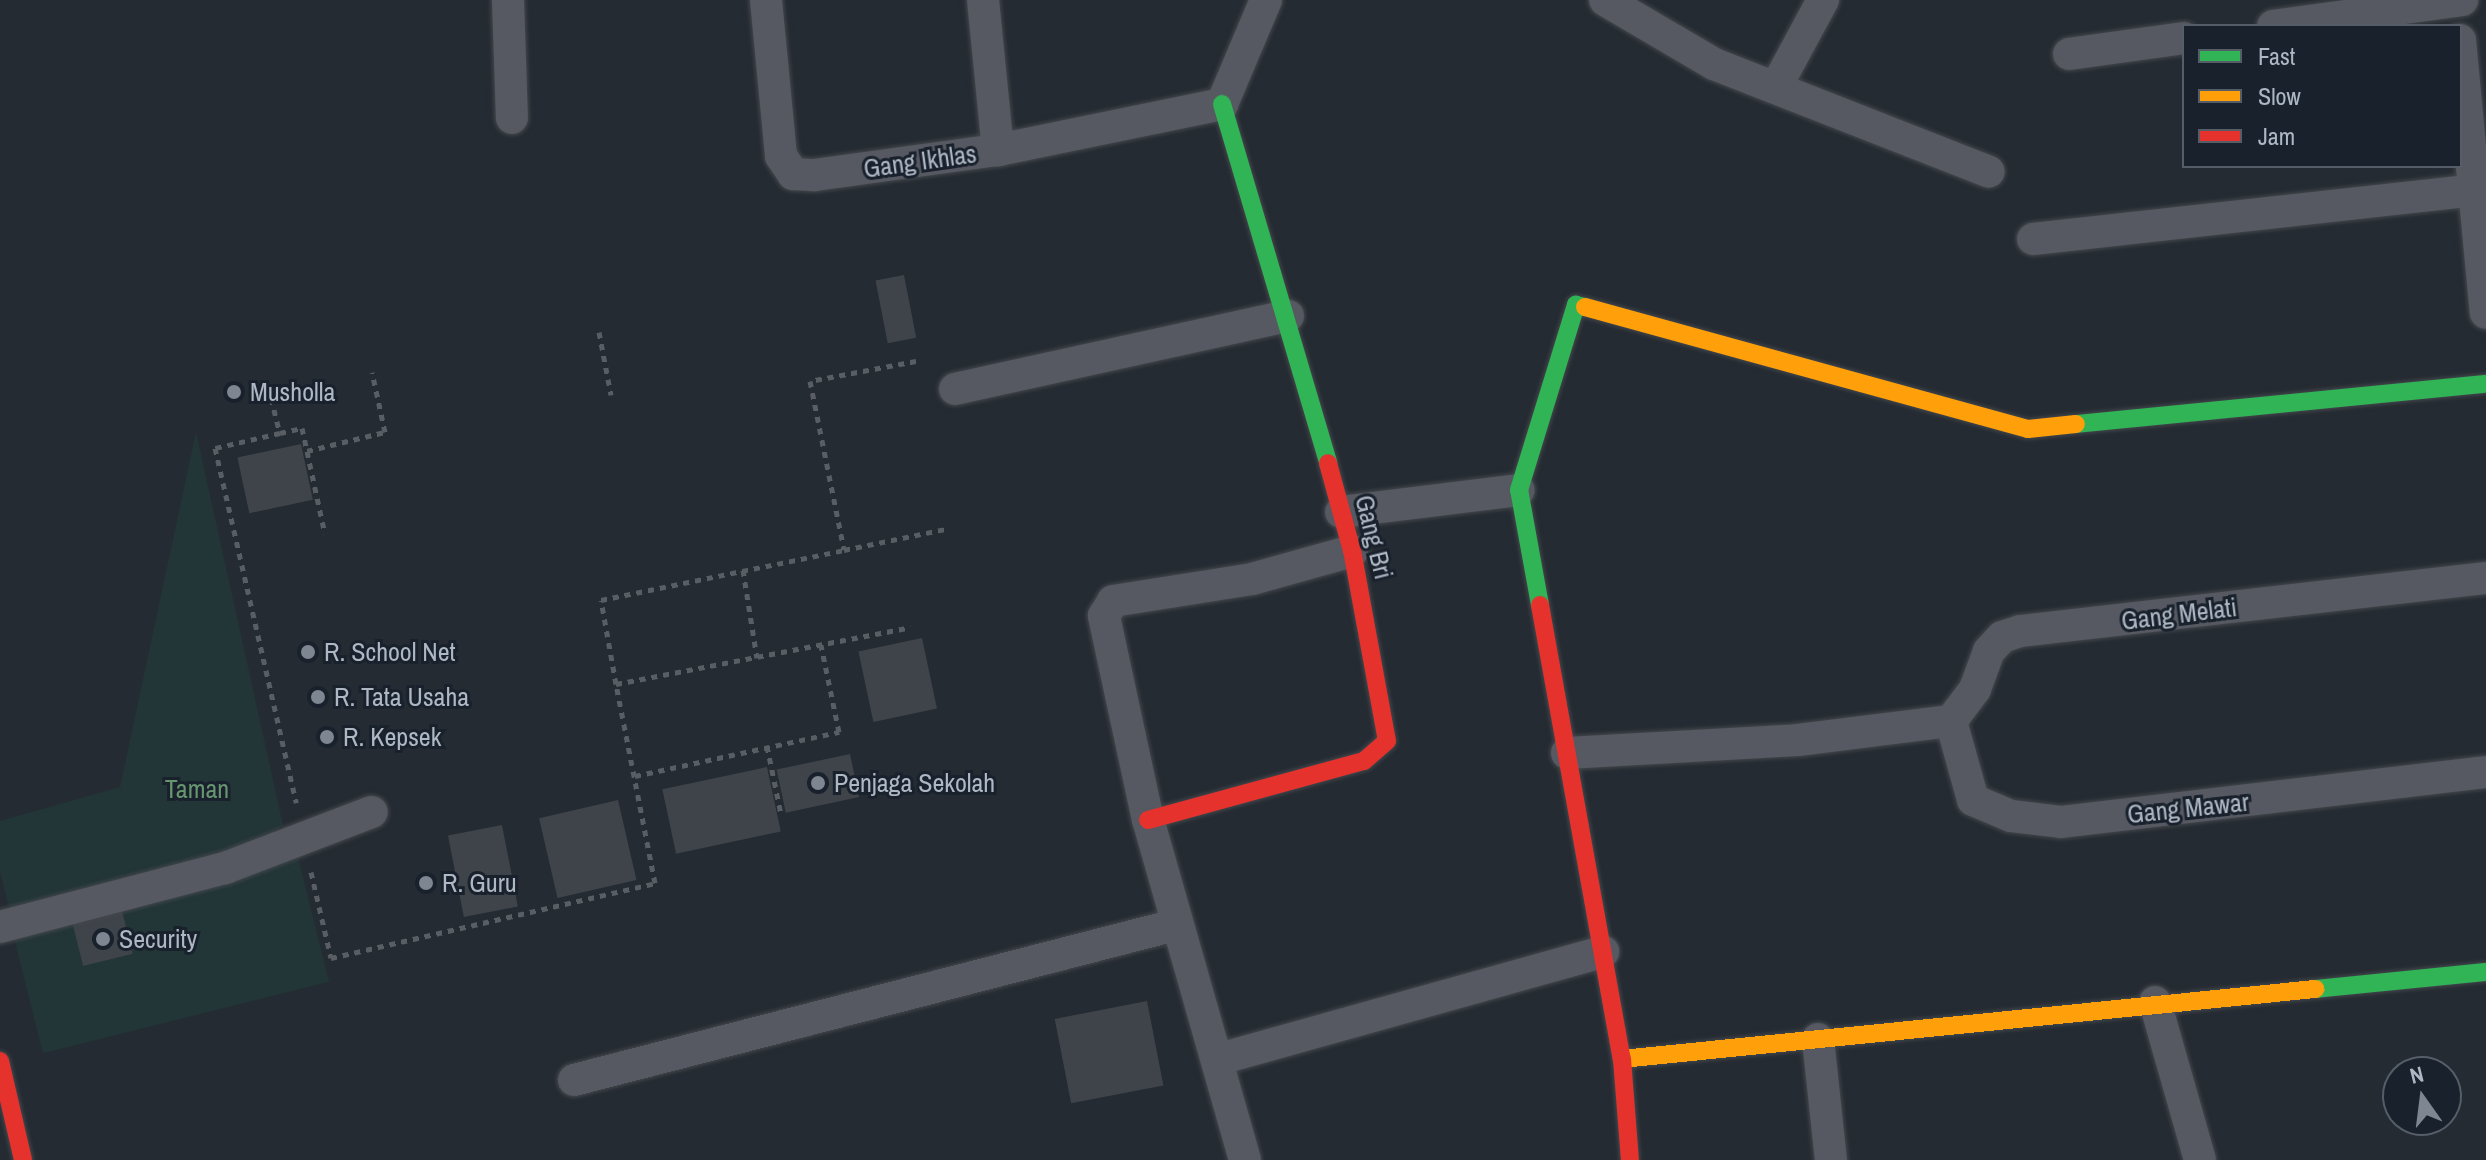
<!DOCTYPE html>
<html>
<head>
<meta charset="utf-8">
<style>
	body { margin:0 }
	#map { position:relative; width:2486px; height:1160px; overflow:hidden; background:#252b32; font-family:"Archivo Narrow",sans-serif }
	div>[style] { position:absolute }
	.green>* { inset:0; background:#223537; transform-origin:0 0 }
	.building>* { inset:0; background:#3f444a; transform-origin:0 0 }
	.path>* { height:5px; margin-top:-2.5px; transform-origin:0; background:repeating-linear-gradient(90deg,#585e64 0 6px,transparent 0 12px) }
	.roads { filter:drop-shadow(0 0 2px #42474c) drop-shadow(0 0 2px #42474c) }
	.street>* { height:32px; margin:-16px; padding:0 16px; transform-origin:16px; border-radius:16px; background:#565961 }
	.fast>* { height:18px; margin:-9px; padding:0 9px; transform-origin:9px; border-radius:9px; background:#30b455 }
	.slow>* { height:18px; margin:-9px; padding:0 9px; transform-origin:9px; border-radius:9px; background:#ff9f0a }
	.jam>* { height:18px; margin:-9px; padding:0 9px; transform-origin:9px; border-radius:9px; background:#e5322d }
	.dots>* { width:22px; height:22px; translate:-50% -50%; box-sizing:border-box; border:4px solid #19212c; border-radius:50% }
	span { translate:-50% -50%; white-space:nowrap; text-align:center; line-height:1.15; -webkit-text-stroke:6px #19212c; paint-order:stroke }
	.street-label { font-size:26px; color:#aeb7c4 }
	.poi-label { font-size:26px; color:#aeb7c4 }
	.left { translate:0 -50%; text-align:left }
	.park-label { font-size:26px; color:#669570 }
	.legend { position:absolute; left:2182px; top:24px; width:280px; height:144px; box-sizing:border-box; background:#19212c; border:2px solid #555d69; margin:0; padding:10px 14px; list-style:none; font-size:24px; color:#aeb7c4 }
	.legend li { display:flex; align-items:center; gap:16px; height:40px }
	.legend b { width:40px; border:2px solid #555d69 }
	.north { position:absolute; left:2382px; top:1056px; width:80px; height:80px; box-sizing:border-box; background:#19212c; border:2px solid #555d69; border-radius:50%; rotate:346deg; font-size:22px; font-weight:700; line-height:32px; text-align:center; color:#aeb7c4 }
	.north::after { content:''; display:block; margin:auto; width:28px; height:36px; background:#7e8691; clip-path:polygon(50% 0,100% 100%,50% 72%,0 100%) }
</style>
</head>
<body>
<div id="map">
	<div class="green">
		<div style="clip-path:polygon(196px 432px,283px 825px,244px 856px,10px 911px,0 872px,0 821px,120px 787px)"></div>
		<div style="left:295px;top:845px;width:141px;height:295px;rotate:76deg"></div>
	</div>
	<div class="building">
		<div style="left:904px;top:275px;width:64px;height:29px;rotate:79deg"></div>
		<div style="left:301px;top:444px;width:57px;height:65px;rotate:78deg"></div>
		<div style="left:922px;top:638px;width:72px;height:65px;rotate:78deg"></div>
		<div style="left:850px;top:754px;width:44px;height:75px;rotate:78deg"></div>
		<div style="left:767px;top:767px;width:66px;height:107px;rotate:78deg"></div>
		<div style="left:618px;top:800px;width:82px;height:81px;rotate:77deg"></div>
		<div style="left:502px;top:825px;width:83px;height:55px;rotate:79deg"></div>
		<div style="left:122px;top:911px;width:44px;height:51px;rotate:76deg"></div>
		<div style="left:1147px;top:1001px;width:86px;height:94px;rotate:79deg"></div>
	</div>
	<div class="path">
		<div style="left:599px;top:332px;width:64px;rotate:79.2deg"></div>
		<div style="left:916px;top:361px;width:108px;rotate:169.3deg"></div>
		<div style="left:810px;top:381px;width:172px;rotate:78.6deg"></div>
		<div style="left:844px;top:550px;width:103px;rotate:-11.7deg"></div>
		<div style="left:271px;top:398px;width:36px;rotate:76deg"></div>
		<div style="left:280px;top:433px;width:67px;rotate:167deg"></div>
		<div style="left:215px;top:448px;width:364px;rotate:77.1deg"></div>
		<div style="left:280px;top:433px;width:23px;rotate:-13deg"></div>
		<div style="left:302px;top:428px;width:108px;rotate:77.8deg"></div>
		<div style="left:307px;top:451px;width:80px;rotate:-13.7deg"></div>
		<div style="left:385px;top:432px;width:61px;rotate:-102.2deg"></div>
		<div style="left:743px;top:570px;width:89px;rotate:81deg"></div>
		<div style="left:616px;top:684px;width:85px;rotate:-100.1deg"></div>
		<div style="left:601px;top:600px;width:248px;rotate:-11.6deg"></div>
		<div style="left:767px;top:746px;width:69px;rotate:78.4deg"></div>
		<div style="left:635px;top:776px;width:209px;rotate:-12.2deg"></div>
		<div style="left:839px;top:732px;width:89px;rotate:-101.7deg"></div>
		<div style="left:311px;top:872px;width:88px;rotate:76.9deg"></div>
		<div style="left:331px;top:958px;width:333px;rotate:-13deg"></div>
		<div style="left:655px;top:883px;width:203px;rotate:-101.1deg"></div>
		<div style="left:616px;top:684px;width:300px;rotate:-10.9deg"></div>
	</div>
	<div class="roads">
		<div class="street">
			<div style="left:508px;top:0;width:118px;rotate:88.1deg"></div>
			<div style="left:766px;top:0;width:157px;rotate:84.5deg"></div>
			<div style="left:781px;top:156px;width:22px;rotate:56deg"></div>
			<div style="left:793px;top:174px;width:22px;rotate:3deg"></div>
			<div style="left:815px;top:175px;width:185px;rotate:-7.8deg"></div>
			<div style="left:998px;top:150px;width:229px;rotate:-11.6deg"></div>
			<div style="left:1222px;top:104px;width:113px;rotate:-67.1deg"></div>
			<div style="left:983px;top:0;width:151px;rotate:84.3deg"></div>
			<div style="left:1605px;top:0;width:126px;rotate:30.4deg"></div>
			<div style="left:1714px;top:64px;width:295px;rotate:21.4deg"></div>
			<div style="left:2273px;top:26px;width:191px;rotate:-7.8deg"></div>
			<div style="left:2460px;top:40px;width:274px;rotate:84.6deg"></div>
			<div style="left:2069px;top:54px;width:116px;rotate:-7.9deg"></div>
			<div style="left:1777px;top:85px;width:97px;rotate:-61.6deg"></div>
			<div style="left:2033px;top:239px;width:456px;rotate:-6.3deg"></div>
			<div style="left:955px;top:389px;width:341px;rotate:-12.4deg"></div>
			<div style="left:1341px;top:512px;width:179px;rotate:-7deg"></div>
			<div style="left:1951px;top:721px;width:82px;rotate:74.4deg"></div>
			<div style="left:1973px;top:800px;width:41px;rotate:22.8deg"></div>
			<div style="left:2011px;top:816px;width:50px;rotate:6.8deg"></div>
			<div style="left:2061px;top:822px;width:428px;rotate:-6.7deg"></div>
			<div style="left:1567px;top:753px;width:231px;rotate:-3.2deg"></div>
			<div style="left:1798px;top:740px;width:154px;rotate:-7.1deg"></div>
			<div style="left:1951px;top:721px;width:40px;rotate:-53deg"></div>
			<div style="left:1975px;top:689px;width:40px;rotate:-69.8deg"></div>
			<div style="left:1989px;top:651px;width:19px;rotate:-47deg"></div>
			<div style="left:2002px;top:637px;width:19px;rotate:-18deg"></div>
			<div style="left:2020px;top:631px;width:469px;rotate:-6.5deg"></div>
			<div style="left:0;top:927px;width:233px;rotate:-14.7deg"></div>
			<div style="left:225px;top:868px;width:157px;rotate:-20.9deg"></div>
			<div style="left:2155px;top:1002px;width:164px;rotate:74.1deg"></div>
			<div style="left:1818px;top:1039px;width:122px;rotate:83.9deg"></div>
			<div style="left:1219px;top:1059px;width:399px;rotate:-15.6deg"></div>
			<div style="left:574px;top:1080px;width:621px;rotate:-14.46deg"></div>
			<div style="left:1245px;top:1160px;width:354px;rotate:-105.9deg"></div>
			<div style="left:1148px;top:820px;width:209px;rotate:-102.2deg"></div>
			<div style="left:1104px;top:616px;width:17px;rotate:-59deg"></div>
			<div style="left:1113px;top:601px;width:141px;rotate:-9deg"></div>
			<div style="left:1252px;top:579px;width:104px;rotate:-15.6deg"></div>
		</div>
		<div class="fast">
			<div style="left:1222px;top:104px;width:374px;rotate:73.5deg"></div>
			<div style="left:2076px;top:424px;width:412px;rotate:-5.6deg"></div>
			<div style="left:1540px;top:605px;width:117px;rotate:-100.3deg"></div>
			<div style="left:1519px;top:490px;width:194px;rotate:-72.9deg"></div>
			<div style="left:1576px;top:305px;width:9px;rotate:13deg"></div>
			<div style="left:2315px;top:989px;width:172px;rotate:-5.7deg"></div>
		</div>
		<div class="slow">
			<div style="left:1585px;top:307px;width:459px;rotate:15.4deg"></div>
			<div style="left:2028px;top:429px;width:48px;rotate:-5.9deg"></div>
			<div style="left:1622px;top:1059px;width:697px;rotate:-5.77deg"></div>
		</div>
		<div class="jam">
			<div style="left:1540px;top:605px;width:461px;rotate:79.8deg"></div>
			<div style="left:1622px;top:1059px;width:101px;rotate:85.5deg"></div>
			<div style="left:1148px;top:820px;width:224px;rotate:-15.3deg"></div>
			<div style="left:1364px;top:761px;width:30px;rotate:-41deg"></div>
			<div style="left:1387px;top:741px;width:193px;rotate:-100.4deg"></div>
			<div style="left:1352px;top:551px;width:91px;rotate:-105.3deg"></div>
			<div style="left:0;top:1061px;width:102px;rotate:76.9deg"></div>
		</div>
	</div>
	<div class="dots">
		<div style="left:234px;top:392px;background:#7e8691"></div>
		<div style="left:308px;top:652px;background:#7e8691"></div>
		<div style="left:318px;top:697px;background:#7e8691"></div>
		<div style="left:327px;top:737px;background:#7e8691"></div>
		<div style="left:818px;top:783px;background:#7e8691"></div>
		<div style="left:426px;top:883px;background:#7e8691"></div>
		<div style="left:103px;top:939px;background:#7e8691"></div>
	</div>
	<div class="street-label">
		<span style="left:920px;top:161px;rotate:-8deg">Gang Ikhlas</span>
		<span style="left:1374px;top:537px;rotate:76deg">Gang Bri</span>
		<span style="left:2179px;top:614px;rotate:-7deg">Gang Melati</span>
		<span style="left:2188px;top:808px;rotate:-6deg">Gang Mawar</span>
	</div>
	<div class="poi-label">
		<span class="left" style="left:250px;top:392px">Musholla</span>
		<span class="left" style="left:324px;top:652px">R. School Net</span>
		<span class="left" style="left:334px;top:697px">R. Tata Usaha</span>
		<span class="left" style="left:343px;top:737px">R. Kepsek</span>
		<span class="left" style="left:834px;top:783px">Penjaga Sekolah</span>
		<span class="left" style="left:442px;top:883px">R. Guru</span>
		<span class="left" style="left:119px;top:939px">Security</span>
	</div>
	<div class="park-label">
		<span style="left:197px;top:789px">Taman</span>
	</div>
	<ul class="legend">
	<li><b style="height:10px;background:#30b455"></b>Fast</li>
	<li><b style="height:10px;background:#ff9f0a"></b>Slow</li>
	<li><b style="height:10px;background:#e5322d"></b>Jam</li>
	</ul>
	<div class="north">N</div>
</div>
</body>
</html>
